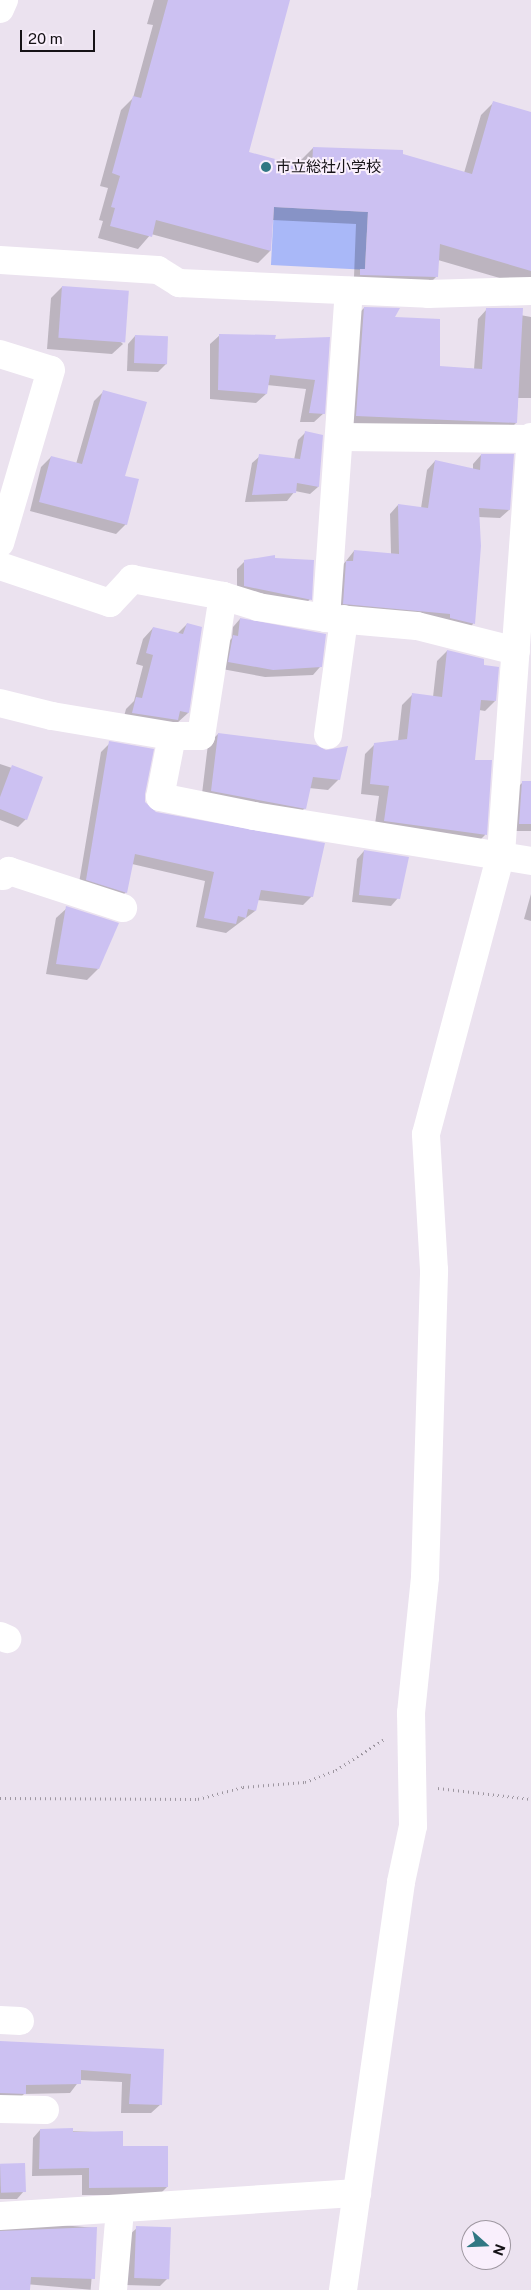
<!DOCTYPE html>
<html>
<head>
<meta charset="utf-8">
<style>
	body { margin:0 }
	#map { position:relative; width:531px; height:2290px; overflow:hidden; background:#ebe2ef; font-family:"Public Sans","Noto Sans JP",sans-serif }
	div>[style] { position:absolute }
	.water>* { inset:0; background:#a9b8f8; transform-origin:0 0 }
	.shadow>* { inset:0; background:#0003; transform-origin:0 0 }
	.building>* { inset:0; background:#ccc1f2; transform-origin:0 0 }
	.path>* { height:3px; margin-top:-1.5px; transform-origin:0; background:repeating-linear-gradient(90deg,#9d96a0 0 1px,transparent 0 5px) }
	.minor>* { height:28px; margin:-14px; padding:0 14px; transform-origin:14px; border-radius:14px; background:#fff }
	.trunk>* { height:28px; margin:-14px; padding:0 14px; transform-origin:14px; border-radius:14px; background:#fff }
	.dots>* { width:14px; height:14px; translate:-50% -50%; box-sizing:border-box; border:2px solid #f9effc; border-radius:50% }
	span { translate:-50% -50%; white-space:nowrap; text-align:center; line-height:1.15; -webkit-text-stroke:4px #f9effc; paint-order:stroke }
	.poi-label { font-size:15px; color:#151216 }
	.left { translate:0 -50%; text-align:left }
	.north { position:absolute; left:461px; top:2220px; width:50px; height:50px; box-sizing:border-box; background:#f9effc; border:1px solid #9e97a0; border-radius:50%; rotate:110deg; font-size:14px; font-weight:700; line-height:20px; text-align:center; color:#151216 }
	.north::after { content:''; display:block; margin:auto; width:18px; height:22px; background:#317883; clip-path:polygon(50% 0,100% 100%,50% 72%,0 100%) }
	.scale { position:absolute; left:20px; top:30px; width:75px; height:22px; box-sizing:border-box; border:2px solid #151216; border-top:0; padding-left:6px; font-size:15px; line-height:18px; white-space:nowrap; color:#151216; -webkit-text-stroke:4px #f9effc; paint-order:stroke }
</style>
</head>
<body>
<div id="map">
	<div class="water">
		<div style="left:274px;top:207px;width:94px;height:58px;rotate:3deg"></div>
	</div>
	<div class="shadow">
		<div style="clip-path:polygon(154px 0,289px 0,247px 153px,300px 167px,301px 160px,313px 148px,402px 155px,464px 173px,481px 115px,493px 103px,531px 113px,531px 287px,438px 260px,437px 276px,424px 289px,354px 277px,356px 224px,272px 220px,270px 251px,258px 263px,151px 234px,138px 249px,98px 238px,103px 221px,99px 220px,108px 188px,100px 186px,121px 110px,133px 98px,153px 25px,147px 24px)"></div>
		<div style="clip-path:polygon(62px 287px,123px 344px,112px 354px,47px 349px,51px 298px)"></div>
		<div style="clip-path:polygon(364px 308px,393px 318px,439px 367px,474px 369px,478px 319px,487px 309px,531px 317px,531px 398px,518px 398px,516px 423px,507px 432px,347px 425px,355px 317px)"></div>
		<div style="clip-path:polygon(220px 335px,274px 340px,329px 338px,324px 413px,314px 422px,300px 422px,306px 389px,267px 385px,266px 394px,256px 403px,210px 399px,210px 344px)"></div>
		<div style="clip-path:polygon(135px 336px,166px 364px,158px 372px,127px 371px,128px 344px)"></div>
		<div style="clip-path:polygon(104px 391px,124px 476px,126px 524px,116px 534px,30px 511px,41px 467px,51px 457px,76px 464px,94px 401px)"></div>
		<div style="clip-path:polygon(306px 432px,318px 487px,310px 494px,295px 491px,287px 501px,245px 502px,252px 463px,260px 456px,294px 460px,298px 440px)"></div>
		<div style="clip-path:polygon(481px 455px,509px 510px,500px 518px,478px 517px,480px 546px,473px 624px,465px 632px,335px 612px,338px 571px,354px 551px,391px 554px,390px 514px,398px 505px,421px 508px,427px 470px,435px 461px,473px 470px,473px 464px)"></div>
		<div style="clip-path:polygon(274px 559px,310px 599px,303px 607px,237px 594px,237px 569px,245px 561px)"></div>
		<div style="clip-path:polygon(240px 619px,320px 667px,313px 675px,265px 677px,222px 669px,226px 644px,232px 638px,233px 627px)"></div>
		<div style="clip-path:polygon(187px 624px,201px 628px,188px 713px,177px 723px,122px 724px,126px 709px,134px 701px,143px 666px,136px 664px,143px 639px,153px 628px,177px 634px)"></div>
		<div style="clip-path:polygon(447px 651px,482px 667px,495px 701px,485px 711px,479px 710px,473px 761px,491px 761px,485px 835px,475px 845px,374px 831px,379px 796px,361px 794px,365px 754px,375px 744px,398px 741px,402px 705px,412px 695px,433px 697px,437px 661px)"></div>
		<div style="clip-path:polygon(218px 734px,339px 779px,328px 790px,309px 788px,305px 808px,294px 818px,201px 802px,208px 744px)"></div>
		<div style="clip-path:polygon(110px 743px,143px 794px,144px 803px,156px 813px,312px 896px,303px 905px,257px 900px,255px 911px,226px 933px,196px 927px,205px 881px,132px 864px,126px 892px,117px 901px,78px 889px,101px 752px)"></div>
		<div style="clip-path:polygon(0 764px,42px 778px,26px 819px,18px 827px,0 820px)"></div>
		<div style="clip-path:polygon(531px 782px,531px 831px,512px 831px,515px 790px,522px 783px)"></div>
		<div style="clip-path:polygon(364px 851px,398px 898px,391px 906px,352px 902px,357px 859px)"></div>
		<div style="clip-path:polygon(531px 894px,531px 921px,524px 919px)"></div>
		<div style="clip-path:polygon(67px 908px,98px 969px,87px 980px,46px 974px,56px 918px)"></div>
		<div style="clip-path:polygon(0 2043px,163px 2050px,161px 2104px,151px 2113px,121px 2113px,122px 2082px,80px 2080px,70px 2093px,24px 2094px,15px 2103px,0 2103px)"></div>
		<div style="clip-path:polygon(40px 2130px,122px 2133px,122px 2148px,167px 2187px,159px 2195px,82px 2195px,82px 2175px,32px 2176px,33px 2138px)"></div>
		<div style="clip-path:polygon(0 2165px,24px 2191px,17px 2199px,0 2199px)"></div>
		<div style="left:96px;top:2228px;width:62px;height:96px;rotate:95deg"></div>
		<div style="clip-path:polygon(137px 2228px,168px 2278px,160px 2286px,125px 2285px,129px 2235px)"></div>
	</div>
	<div class="building">
		<div style="clip-path:polygon(168px 0,290px 0,249px 152px,312px 169px,313px 147px,403px 150px,403px 154px,472px 174px,493px 101px,531px 112px,531px 271px,440px 244px,438px 277px,360px 275px,360px 269px,365px 269px,368px 212px,274px 207px,271px 251px,156px 220px,152px 237px,110px 226px,115px 208px,111px 207px,120px 176px,112px 173px,133px 96px,141px 98px)"></div>
		<div style="left:62px;top:286px;width:67px;height:52px;rotate:4deg"></div>
		<div style="clip-path:polygon(364px 307px,400px 308px,395px 317px,440px 319px,440px 366px,482px 369px,486px 308px,523px 308px,517px 423px,356px 416px)"></div>
		<div style="clip-path:polygon(219px 334px,276px 335px,275px 339px,330px 337px,325px 414px,309px 413px,315px 380px,270px 375px,267px 394px,218px 390px)"></div>
		<div style="left:135px;top:335px;width:33px;height:28px;rotate:2deg"></div>
		<div style="clip-path:polygon(103px 390px,147px 402px,125px 476px,139px 479px,127px 525px,39px 502px,51px 456px,82px 464px)"></div>
		<div style="clip-path:polygon(305px 431px,323px 435px,319px 487px,297px 483px,296px 493px,252px 495px,259px 454px,300px 459px)"></div>
		<div style="clip-path:polygon(481px 454px,514px 454px,510px 510px,479px 508px,481px 546px,475px 624px,450px 618px,450px 614px,343px 604px,346px 561px,353px 561px,354px 550px,399px 554px,398px 504px,428px 508px,435px 460px,480px 470px)"></div>
		<div style="clip-path:polygon(275px 555px,275px 558px,314px 560px,312px 600px,244px 586px,244px 560px)"></div>
		<div style="clip-path:polygon(240px 618px,326px 634px,322px 667px,273px 670px,228px 662px,233px 635px,238px 636px)"></div>
		<div style="clip-path:polygon(187px 623px,202px 627px,189px 713px,180px 711px,178px 720px,132px 713px,136px 697px,142px 698px,153px 655px,146px 653px,153px 627px,183px 634px)"></div>
		<div style="clip-path:polygon(447px 650px,484px 659px,484px 665px,499px 667px,496px 701px,481px 700px,475px 760px,492px 760px,487px 835px,384px 821px,389px 786px,370px 784px,374px 743px,407px 739px,412px 693px,442px 697px)"></div>
		<div style="clip-path:polygon(218px 733px,316px 745px,326px 750px,348px 746px,340px 780px,313px 777px,306px 809px,211px 791px)"></div>
		<div style="clip-path:polygon(109px 741px,154px 749px,145px 794px,145px 802px,156px 812px,325px 843px,313px 897px,261px 890px,256px 911px,248px 909px,246px 918px,238px 916px,236px 924px,204px 918px,214px 872px,135px 854px,127px 893px,86px 880px)"></div>
		<div style="clip-path:polygon(12px 765px,43px 777px,27px 820px,0 809px,0 797px)"></div>
		<div style="clip-path:polygon(522px 781px,531px 781px,531px 824px,519px 824px)"></div>
		<div style="clip-path:polygon(364px 850px,409px 857px,400px 899px,359px 895px)"></div>
		<div style="clip-path:polygon(66px 906px,119px 923px,99px 969px,56px 964px)"></div>
		<div style="clip-path:polygon(0 2041px,164px 2049px,162px 2105px,129px 2104px,131px 2074px,81px 2070px,81px 2084px,26px 2085px,26px 2094px,0 2093px)"></div>
		<div style="clip-path:polygon(73px 2128px,73px 2132px,123px 2131px,123px 2146px,168px 2146px,168px 2187px,89px 2188px,89px 2168px,39px 2169px,40px 2129px)"></div>
		<div style="left:25px;top:2163px;width:29px;height:25px;rotate:88deg"></div>
		<div style="left:136px;top:2226px;width:35px;height:52px;rotate:2deg"></div>
		<div style="clip-path:polygon(97px 2227px,95px 2279px,31px 2277px,30px 2290px,0 2290px,0 2231px)"></div>
	</div>
	<div class="path">
		<div style="left:438px;top:1788px;width:94px;rotate:6.7deg"></div>
		<div style="left:0;top:1798px;width:198px;rotate:0.3deg"></div>
		<div style="left:198px;top:1799px;width:47px;rotate:-14.9deg"></div>
		<div style="left:243px;top:1787px;width:62px;rotate:-4.6deg"></div>
		<div style="left:305px;top:1782px;width:33px;rotate:-21deg"></div>
		<div style="left:336px;top:1770px;width:59px;rotate:-32.6deg"></div>
	</div>
	<div class="minor">
		<div style="left:0;top:260px;width:158px;rotate:3.6deg"></div>
		<div style="left:158px;top:270px;width:25px;rotate:32deg"></div>
		<div style="left:179px;top:283px;width:249px;rotate:2.5deg"></div>
		<div style="left:428px;top:294px;width:103px;rotate:-1.7deg"></div>
		<div style="left:0;top:354px;width:53px;rotate:17.4deg"></div>
		<div style="left:51px;top:370px;width:180px;rotate:106.4deg"></div>
		<div style="left:341px;top:437px;width:190px;rotate:0.6deg"></div>
		<div style="left:0;top:566px;width:116px;rotate:18.6deg"></div>
		<div style="left:110px;top:603px;width:33px;rotate:-47deg"></div>
		<div style="left:132px;top:579px;width:93px;rotate:10.6deg"></div>
		<div style="left:223px;top:596px;width:37px;rotate:17deg"></div>
		<div style="left:258px;top:607px;width:69px;rotate:9.2deg"></div>
		<div style="left:326px;top:618px;width:91px;rotate:5deg"></div>
		<div style="left:417px;top:626px;width:102px;rotate:14.2deg"></div>
		<div style="left:326px;top:618px;width:328px;rotate:-86deg"></div>
		<div style="left:0;top:703px;width:54px;rotate:14deg"></div>
		<div style="left:52px;top:716px;width:122px;rotate:9.5deg"></div>
		<div style="left:172px;top:736px;width:62px;rotate:101.1deg"></div>
		<div style="left:160px;top:797px;width:96px;rotate:11.4deg"></div>
		<div style="left:254px;top:816px;width:281px;rotate:9.2deg"></div>
		<div style="left:328px;top:735px;width:117px;rotate:-82.1deg"></div>
		<div style="left:172px;top:736px;width:29px"></div>
		<div style="left:201px;top:736px;width:142px;rotate:-81.1deg"></div>
		<div style="left:3px;top:876px;width:8px;rotate:-40deg"></div>
		<div style="left:9px;top:871px;width:120px;rotate:18deg"></div>
		<div style="left:0;top:1636px;width:8px;rotate:23deg"></div>
		<div style="left:0;top:2020px;width:20px;rotate:3deg"></div>
		<div style="left:0;top:2109px;width:45px;rotate:1.3deg"></div>
		<div style="left:0;top:2216px;width:358px;rotate:-3.7deg"></div>
		<div style="left:113px;top:2290px;width:80px;rotate:-85deg"></div>
		<div style="left:343px;top:2290px;width:412px;rotate:-81.9deg"></div>
		<div style="left:401px;top:1882px;width:57px;rotate:-77.9deg"></div>
		<div style="left:413px;top:1826px;width:113px;rotate:-91deg"></div>
		<div style="left:411px;top:1713px;width:137px;rotate:-84.1deg"></div>
		<div style="left:425px;top:1577px;width:307px;rotate:-88.3deg"></div>
		<div style="left:434px;top:1270px;width:136px;rotate:-93.4deg"></div>
		<div style="left:426px;top:1134px;width:290px;rotate:-75deg"></div>
		<div style="left:501px;top:854px;width:418px;rotate:-85.9deg"></div>
	</div>
	<div class="trunk">
		<div style="left:0;top:9px;width:10px;rotate:-66deg"></div>
	</div>
	<div class="dots">
		<div style="left:266px;top:167px;background:#317883"></div>
	</div>
	<div class="poi-label">
		<span class="left" style="left:276px;top:167px">市立総社小学校</span>
	</div>
	<div class="north">N</div>
	<div class="scale">20 m</div>
</div>
</body>
</html>
